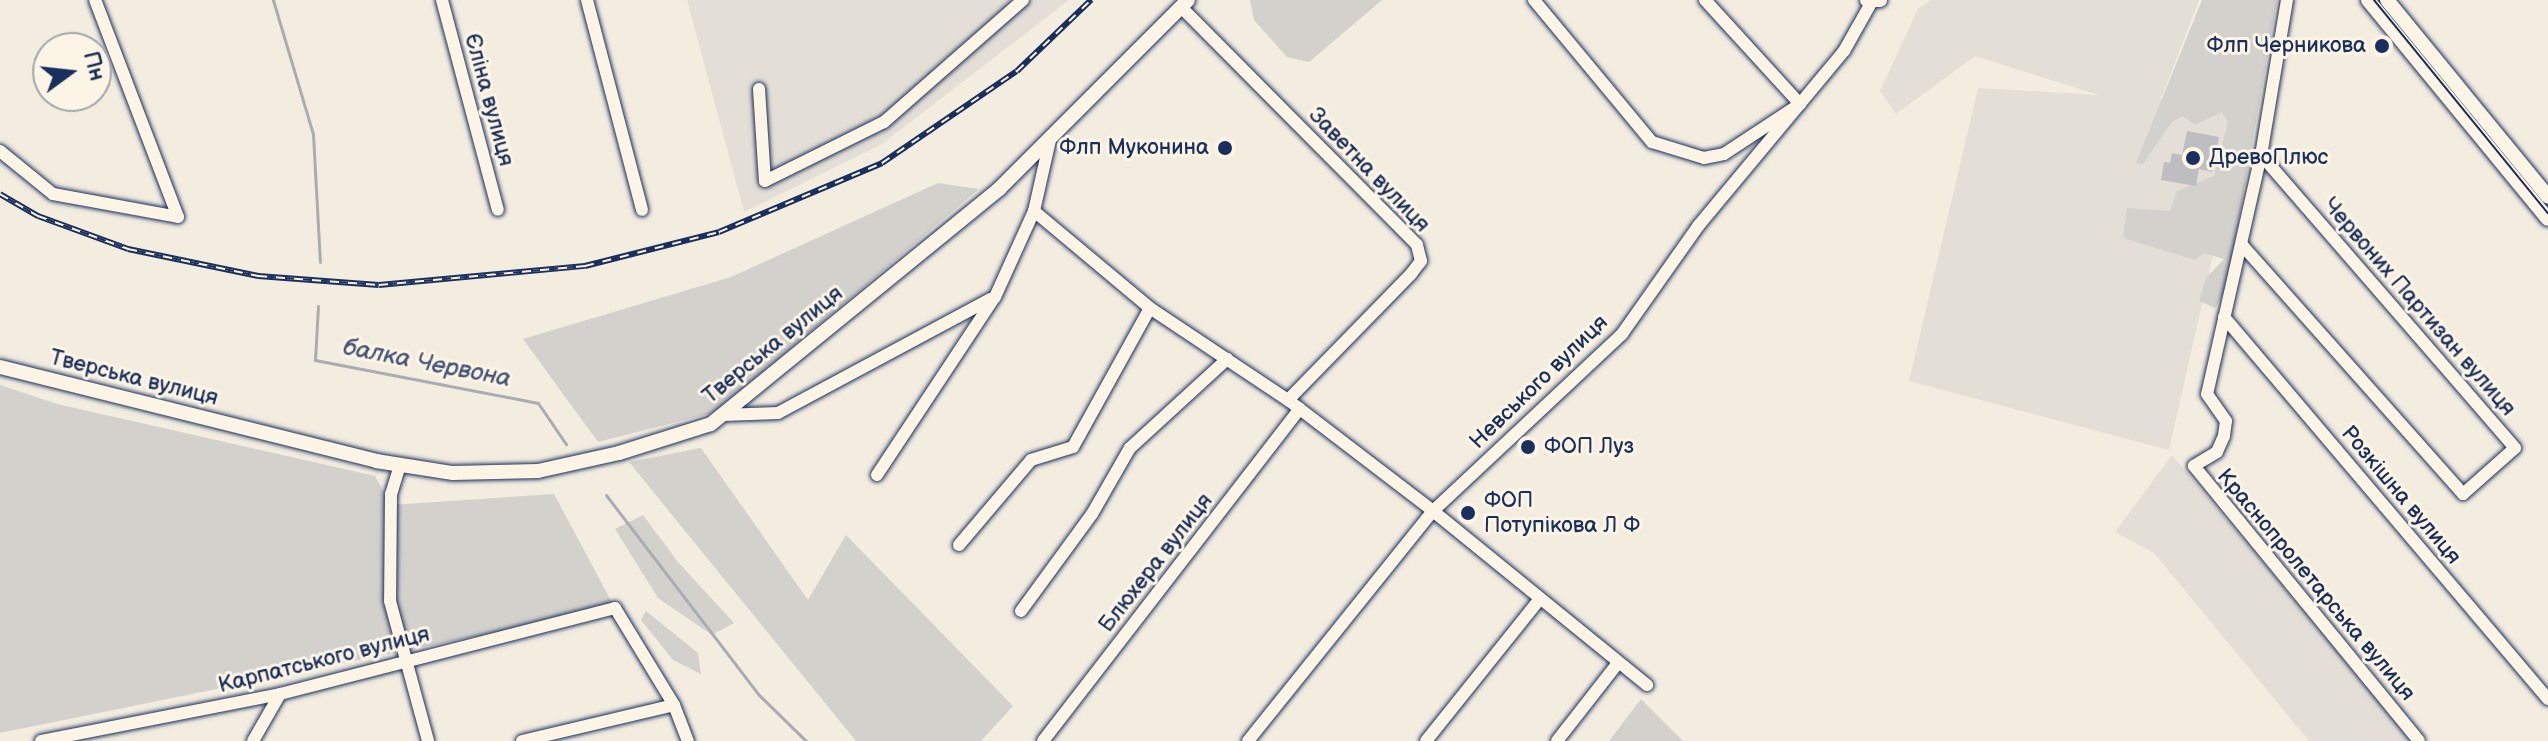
<!DOCTYPE html>
<html>
<head>
<meta charset="utf-8">
<style>
	body { margin:0 }
	#map { position:relative; width:2548px; height:741px; overflow:hidden; background:#f3ede0; font-family:"Balsamiq Sans",sans-serif }
	div>[style] { position:absolute }
	.built>* { inset:0; background:#e3dfd6 }
	.green>* { inset:0; background:#d3d1cc }
	.stream>* { height:3px; margin:-1.5px; padding:0 1.5px; transform-origin:1.5px; border-radius:1.5px; background:#a9acb3 }
	.building>* { inset:0; background:#bebec0 }
	.roads { filter:drop-shadow(0 0 2px #1b2f5e) drop-shadow(0 0 2px #1b2f5e) }
	.minor>* { height:12px; margin:-6px; padding:0 6px; transform-origin:6px; border-radius:6px; background:#fcf5e5 }
	.major>* { height:14px; margin:-7px; padding:0 7px; transform-origin:7px; border-radius:7px; background:#fcf5e5 }
	.tram>* { height:2px; margin:-1px; padding:0 1px; transform-origin:1px; border-radius:1px; background:#1b2f5e }
	.rail>* { height:6px; margin-top:-3px; transform-origin:0; background:repeating-linear-gradient(90deg,#fcf5e5 0 9px,#1b2f5e 0 18px); box-sizing:border-box; border-block:2px solid #1b2f5e }
	.dots>* { width:22px; height:22px; translate:-50% -50%; box-sizing:border-box; border:4px solid #fcf5e5; border-radius:50% }
	span { translate:-50% -50%; white-space:nowrap; text-align:center; line-height:1.15; -webkit-text-stroke:6px #fcf5e5; paint-order:stroke }
	.poi-label { font-size:22px; color:#1b2f5e }
	.right { translate:-100% -50%; text-align:right }
	.left { translate:0 -50%; text-align:left }
	.street-label { font-size:22px; color:#1b2f5e }
	.water-label { font-size:24px; color:#465478; font-style:italic }
	.north { position:absolute; left:32px; top:32px; width:80px; height:80px; box-sizing:border-box; background:#fcf5e5; border:2px solid #a2a6af; border-radius:50%; rotate:75deg; font-size:22px; font-weight:700; line-height:32px; text-align:center; color:#1b2f5e }
	.north::after { content:''; display:block; margin:auto; width:28px; height:36px; background:#1b2f5e; clip-path:polygon(50% 0,100% 100%,50% 72%,0 100%) }
</style>
</head>
<body>
<div id="map">
	<div class="built">
		<div style="clip-path:polygon(687px 0,1069px 0,882px 144px,744px 212px)"></div>
		<div style="clip-path:polygon(1930px 0,2199px 0,2161px 99px,2247px 105px,2169px 450px,1909px 381px,1978px 88px,2099px 95px,1975px 56px,1896px 114px,1880px 91px,1918px 9px)"></div>
		<div style="clip-path:polygon(2172px 455px,2413px 741px,2309px 741px,2154px 553px,2115px 532px)"></div>
	</div>
	<div class="green">
		<div style="clip-path:polygon(1250px 0,1382px 0,1309px 62px,1287px 57px,1254px 20px)"></div>
		<div style="clip-path:polygon(2202px 0,2277px 0,2227px 288px,2215px 308px,2199px 301px,2206px 278px,2224px 259px,2204px 253px,2195px 260px,2123px 238px,2127px 208px,2170px 211px,2177px 191px,2214px 176px,2228px 122px,2222px 112px,2195px 125px,2183px 116px,2172px 122px,2143px 164px,2136px 163px)"></div>
		<div style="clip-path:polygon(938px 183px,979px 189px,716px 412px,598px 442px,523px 339px,731px 277px)"></div>
		<div style="clip-path:polygon(0 385px,57px 404px,375px 476px,391px 505px,554px 494px,615px 608px,0 733px)"></div>
		<div style="clip-path:polygon(701px 448px,808px 600px,846px 535px,1013px 706px,981px 741px,856px 741px,629px 462px)"></div>
		<div style="clip-path:polygon(643px 515px,678px 562px,734px 623px,712px 635px,658px 598px,615px 529px)"></div>
		<div style="clip-path:polygon(646px 611px,698px 653px,701px 674px,673px 660px,641px 620px)"></div>
		<div style="clip-path:polygon(1641px 699px,1683px 741px,1609px 741px)"></div>
	</div>
	<div class="stream">
		<div style="left:273px;top:0;width:140px;rotate:73.4deg"></div>
		<div style="left:313px;top:134px;width:128px;rotate:86.9deg"></div>
		<div style="left:318px;top:306px;width:54px;rotate:93.2deg"></div>
		<div style="left:315px;top:360px;width:227px;rotate:10.9deg"></div>
		<div style="left:538px;top:403px;width:50px;rotate:55.7deg"></div>
		<div style="left:606px;top:495px;width:252px;rotate:52.6deg"></div>
		<div style="left:759px;top:695px;width:66px;rotate:44.4deg"></div>
	</div>
	<div class="building">
		<div style="clip-path:polygon(2187px 131px,2219px 137px,2212px 172px,2199px 169px,2196px 186px,2161px 180px,2164px 162px,2170px 163px,2172px 153px,2182px 155px)"></div>
	</div>
	<div class="roads">
		<div class="minor">
			<div style="left:442px;top:0;width:217px;rotate:75.1deg"></div>
			<div style="left:587px;top:0;width:217px;rotate:75.3deg"></div>
			<div style="left:1534px;top:0;width:185px;rotate:50.3deg"></div>
			<div style="left:1652px;top:142px;width:54px;rotate:17.1deg"></div>
			<div style="left:1704px;top:158px;width:20px;rotate:-11deg"></div>
			<div style="left:1724px;top:154px;width:91px;rotate:-33.3deg"></div>
			<div style="left:1800px;top:104px;width:141px;rotate:-132.4deg"></div>
			<div style="left:2287px;top:0;width:157px;rotate:99.5deg"></div>
			<div style="left:2261px;top:155px;width:245px;rotate:102.7deg"></div>
			<div style="left:2207px;top:394px;width:33px;rotate:55deg"></div>
			<div style="left:2226px;top:421px;width:15px;rotate:98deg"></div>
			<div style="left:2224px;top:436px;width:17px;rotate:114deg"></div>
			<div style="left:2217px;top:452px;width:27px;rotate:149deg"></div>
			<div style="left:2194px;top:466px;width:355px;rotate:50.7deg"></div>
			<div style="left:1181px;top:7px;width:335px;rotate:45.2deg"></div>
			<div style="left:1417px;top:245px;width:16px;rotate:76deg"></div>
			<div style="left:1421px;top:261px;width:16px;rotate:128deg"></div>
			<div style="left:1411px;top:274px;width:176px;rotate:134.3deg"></div>
			<div style="left:759px;top:89px;width:92px;rotate:86.3deg"></div>
			<div style="left:765px;top:181px;width:133px;rotate:-26.4deg"></div>
			<div style="left:884px;top:122px;width:185px;rotate:-41.3deg"></div>
			<div style="left:1050px;top:140px;width:73px;rotate:102.7deg"></div>
			<div style="left:1034px;top:211px;width:151px;rotate:39.9deg"></div>
			<div style="left:1150px;top:308px;width:166px;rotate:33.7deg"></div>
			<div style="left:1288px;top:400px;width:183px;rotate:37.4deg"></div>
			<div style="left:1433px;top:511px;width:276px;rotate:39.1deg"></div>
			<div style="left:0;top:151px;width:68px;rotate:39.1deg"></div>
			<div style="left:53px;top:194px;width:127px;rotate:10.4deg"></div>
			<div style="left:178px;top:217px;width:232px;rotate:-110.9deg"></div>
			<div style="left:2242px;top:245px;width:333px;rotate:48.4deg"></div>
			<div style="left:2463px;top:494px;width:69px;rotate:-41.5deg"></div>
			<div style="left:2515px;top:448px;width:388px;rotate:-130.9deg"></div>
			<div style="left:2224px;top:317px;width:501px;rotate:49.7deg"></div>
			<div style="left:723px;top:415px;width:55px;rotate:-2.1deg"></div>
			<div style="left:778px;top:413px;width:242px;rotate:-28.2deg"></div>
			<div style="left:400px;top:465px;width:30px;rotate:107deg"></div>
			<div style="left:391px;top:494px;width:107px;rotate:90.5deg"></div>
			<div style="left:390px;top:601px;width:145px;rotate:74.8deg"></div>
			<div style="left:877px;top:475px;width:214px;rotate:-56.5deg"></div>
			<div style="left:995px;top:297px;width:94px;rotate:-65.6deg"></div>
			<div style="left:959px;top:545px;width:111px;rotate:-49.7deg"></div>
			<div style="left:1031px;top:460px;width:44px;rotate:-17.2deg"></div>
			<div style="left:1073px;top:447px;width:159px;rotate:-61deg"></div>
			<div style="left:1021px;top:611px;width:120px;rotate:-53.8deg"></div>
			<div style="left:1092px;top:514px;width:76px;rotate:-60.1deg"></div>
			<div style="left:1130px;top:448px;width:132px;rotate:-42.5deg"></div>
			<div style="left:41px;top:741px;width:244px;rotate:-11.1deg"></div>
			<div style="left:280px;top:694px;width:346px;rotate:-14.4deg"></div>
			<div style="left:615px;top:608px;width:114px;rotate:58.7deg"></div>
			<div style="left:674px;top:705px;width:39px;rotate:69deg"></div>
			<div style="left:253px;top:741px;width:54px;rotate:-60.1deg"></div>
			<div style="left:522px;top:741px;width:156px;rotate:-13.3deg"></div>
			<div style="left:1043px;top:741px;width:420px;rotate:-52.3deg"></div>
			<div style="left:1248px;top:741px;width:295px;rotate:-51.2deg"></div>
			<div style="left:1433px;top:511px;width:259px;rotate:-43.1deg"></div>
			<div style="left:1622px;top:334px;width:133px;rotate:-54.8deg"></div>
			<div style="left:1699px;top:225px;width:226px;rotate:-50.2deg"></div>
			<div style="left:1844px;top:51px;width:55px;rotate:-60.6deg"></div>
			<div style="left:1426px;top:741px;width:181px;rotate:-51.3deg"></div>
			<div style="left:1557px;top:741px;width:99px;rotate:-52deg"></div>
		</div>
		<div class="major">
			<div style="left:1867px;top:0;width:13px"></div>
			<div style="left:2368px;top:0;width:283px;rotate:50.6deg"></div>
			<div style="left:2387px;top:0;width:254px;rotate:50.7deg"></div>
			<div style="left:0;top:367px;width:388px;rotate:14deg"></div>
			<div style="left:376px;top:461px;width:78px;rotate:8.9deg"></div>
			<div style="left:453px;top:473px;width:85px;rotate:-1.3deg"></div>
			<div style="left:538px;top:471px;width:83px;rotate:-12.5deg"></div>
			<div style="left:619px;top:453px;width:96px;rotate:-17.5deg"></div>
			<div style="left:711px;top:424px;width:372px;rotate:-39.2deg"></div>
			<div style="left:999px;top:189px;width:267px;rotate:-45deg"></div>
		</div>
	</div>
	<div class="tram">
		<div style="left:2374px;top:0;width:275px;rotate:50.8deg"></div>
	</div>
	<div class="rail">
		<div style="left:0;top:194px;width:44px;rotate:30.1deg"></div>
		<div style="left:38px;top:216px;width:96px;rotate:20.1deg"></div>
		<div style="left:128px;top:249px;width:133px;rotate:11.7deg"></div>
		<div style="left:258px;top:276px;width:121px;rotate:4.3deg"></div>
		<div style="left:379px;top:285px;width:207px;rotate:-5.3deg"></div>
		<div style="left:585px;top:266px;width:138px;rotate:-14.2deg"></div>
		<div style="left:719px;top:232px;width:177px;rotate:-22.9deg"></div>
		<div style="left:882px;top:163px;width:163px;rotate:-34.3deg"></div>
		<div style="left:1017px;top:71px;width:103px;rotate:-43.8deg"></div>
	</div>
	<div class="dots">
		<div style="left:2382px;top:46px;background:#1b2f5e"></div>
		<div style="left:1225px;top:148px;background:#1b2f5e"></div>
		<div style="left:2193px;top:158px;background:#1b2f5e"></div>
		<div style="left:1528px;top:447px;background:#1b2f5e"></div>
		<div style="left:1468px;top:513px;background:#1b2f5e"></div>
	</div>
	<div class="poi-label">
		<span class="right" style="left:2366px;top:46px">Флп Черникова</span>
		<span class="right" style="left:1209px;top:148px">Флп Муконина</span>
		<span class="left" style="left:2209px;top:158px">ДревоПлюс</span>
		<span class="left" style="left:1544px;top:447px">ФОП Луз</span>
		<span class="left" style="left:1484px;top:513px">ФОП<br>Потупікова Л Ф</span>
	</div>
	<div class="street-label">
		<span style="left:489px;top:100px;rotate:75deg">Єліна вулиця</span>
		<span style="left:1369px;top:170px;rotate:46deg">Заветна вулиця</span>
		<span style="left:2419px;top:307px;rotate:49deg">Червоних Партизан вулиця</span>
		<span style="left:773px;top:345px;rotate:-39deg">Тверська вулиця</span>
		<span style="left:134px;top:378px;rotate:14deg">Тверська вулиця</span>
		<span style="left:1539px;top:382px;rotate:-44deg">Невського вулиця</span>
		<span style="left:2401px;top:495px;rotate:50deg">Розкішна вулиця</span>
		<span style="left:1156px;top:563px;rotate:-52deg">Блюхера вулиця</span>
		<span style="left:2316px;top:585px;rotate:50deg">Краснопролетарська вулиця</span>
		<span style="left:324px;top:660px;rotate:-14deg">Карпатського вулиця</span>
	</div>
	<div class="water-label">
		<span style="left:427px;top:363px;rotate:11deg">балка Червона</span>
	</div>
	<div class="north">Пн</div>
</div>
</body>
</html>
